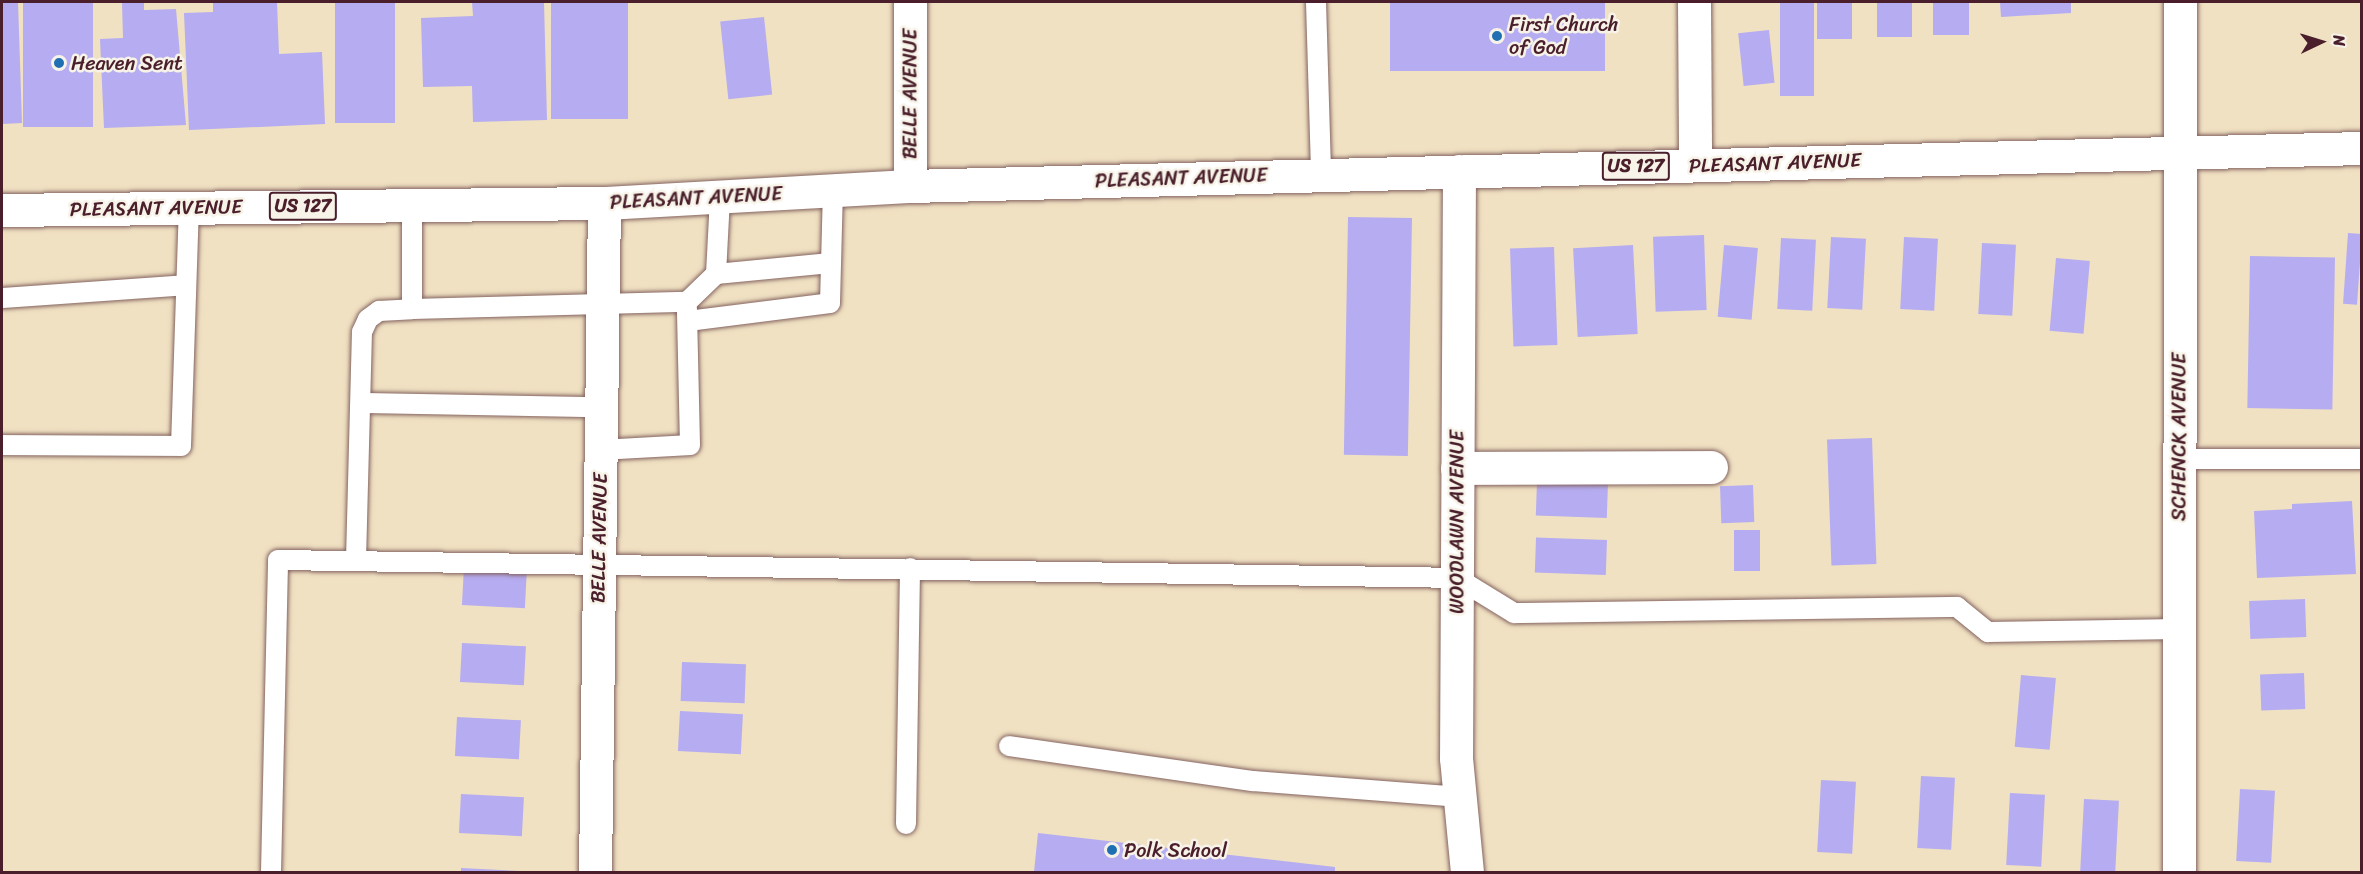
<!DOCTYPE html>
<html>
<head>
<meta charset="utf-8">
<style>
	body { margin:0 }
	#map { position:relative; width:2363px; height:874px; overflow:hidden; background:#f0e1c2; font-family:Sriracha,sans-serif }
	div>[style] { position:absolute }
	.building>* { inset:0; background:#b5acf1; transform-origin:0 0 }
	.roads { filter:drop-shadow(0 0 2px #846360) drop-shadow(0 0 2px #846360) }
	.service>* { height:20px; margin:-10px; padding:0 10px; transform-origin:10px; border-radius:10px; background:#fff }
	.minor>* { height:33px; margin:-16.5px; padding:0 16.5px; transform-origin:16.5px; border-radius:16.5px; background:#fff }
	.primary>* { height:33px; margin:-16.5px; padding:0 16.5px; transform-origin:16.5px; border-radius:16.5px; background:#fff }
	.dots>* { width:16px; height:16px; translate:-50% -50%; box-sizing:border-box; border:3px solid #f7f3e8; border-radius:50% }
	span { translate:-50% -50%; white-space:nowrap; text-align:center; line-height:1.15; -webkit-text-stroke:5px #f7f3e8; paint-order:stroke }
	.shield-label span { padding:2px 4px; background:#f7f3e8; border:2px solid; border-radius:4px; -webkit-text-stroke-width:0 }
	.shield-label { font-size:18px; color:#4a1f2b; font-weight:700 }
	.poi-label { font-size:20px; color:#4a1f2b }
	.left { translate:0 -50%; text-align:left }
	.street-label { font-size:20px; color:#4a1f2b }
	.frame { position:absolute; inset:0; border:3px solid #4a1f2b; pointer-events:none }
	.north { position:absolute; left:2291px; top:12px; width:60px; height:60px; -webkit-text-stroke:4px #f7f3e8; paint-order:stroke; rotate:86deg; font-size:16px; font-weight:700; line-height:24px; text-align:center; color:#4a1f2b }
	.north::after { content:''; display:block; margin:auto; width:21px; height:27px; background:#4a1f2b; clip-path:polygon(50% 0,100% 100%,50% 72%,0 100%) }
</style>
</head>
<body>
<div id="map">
	<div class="building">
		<div style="clip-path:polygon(2px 2px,18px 2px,22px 123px,2px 124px)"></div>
		<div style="left:23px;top:2px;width:70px;height:125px"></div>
		<div style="clip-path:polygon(122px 2px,144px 2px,144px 10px,176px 9px,186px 125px,104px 128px,100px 39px,123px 38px)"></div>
		<div style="clip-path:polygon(213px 2px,277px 2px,279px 54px,322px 52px,325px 124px,189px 130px,184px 13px,213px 12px)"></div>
		<div style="left:335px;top:2px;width:60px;height:121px"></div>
		<div style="clip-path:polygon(472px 2px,544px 2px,547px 120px,473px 122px,472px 86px,423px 87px,421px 18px,473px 16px)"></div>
		<div style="left:551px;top:2px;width:77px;height:117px"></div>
		<div style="left:1390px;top:2px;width:215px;height:69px"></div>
		<div style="left:1780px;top:2px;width:34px;height:94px"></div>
		<div style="left:1817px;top:2px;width:35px;height:37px"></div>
		<div style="left:1877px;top:2px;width:35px;height:35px"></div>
		<div style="left:1933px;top:2px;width:36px;height:33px"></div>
		<div style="clip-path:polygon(2000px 2px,2071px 2px,2071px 13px,2001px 17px)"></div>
		<div style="left:764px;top:17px;width:78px;height:44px;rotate:84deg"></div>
		<div style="left:1769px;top:30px;width:53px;height:31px;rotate:84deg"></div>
		<div style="left:1412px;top:218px;width:238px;height:64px;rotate:91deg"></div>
		<div style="left:2348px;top:233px;width:14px;height:71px;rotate:4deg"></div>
		<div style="left:1704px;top:235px;width:75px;height:51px;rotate:88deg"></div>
		<div style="left:1831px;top:237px;width:35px;height:71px;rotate:3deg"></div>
		<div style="left:1904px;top:237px;width:34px;height:72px;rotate:3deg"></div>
		<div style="left:1781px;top:238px;width:35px;height:71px;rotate:3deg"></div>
		<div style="left:1982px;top:243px;width:34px;height:71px;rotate:3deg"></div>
		<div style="left:1633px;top:245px;width:89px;height:60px;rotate:87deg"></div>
		<div style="left:1724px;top:245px;width:34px;height:72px;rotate:5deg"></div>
		<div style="left:1554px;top:247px;width:98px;height:44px;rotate:88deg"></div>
		<div style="left:2250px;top:256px;width:85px;height:152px;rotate:1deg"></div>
		<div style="left:2056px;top:258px;width:34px;height:73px;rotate:5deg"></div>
		<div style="left:1872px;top:438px;width:126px;height:45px;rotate:88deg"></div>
		<div style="left:1608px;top:483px;width:35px;height:71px;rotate:92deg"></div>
		<div style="left:1753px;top:485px;width:37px;height:33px;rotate:88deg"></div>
		<div style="clip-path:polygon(2352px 501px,2356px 574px,2257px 578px,2254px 511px,2292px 509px,2292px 504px)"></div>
		<div style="left:1734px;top:530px;width:26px;height:41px"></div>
		<div style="left:1607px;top:540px;width:35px;height:71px;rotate:92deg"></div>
		<div style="left:464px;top:566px;width:63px;height:39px;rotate:3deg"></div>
		<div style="left:2305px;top:599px;width:38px;height:56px;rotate:88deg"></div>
		<div style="left:462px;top:643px;width:64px;height:39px;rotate:3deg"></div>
		<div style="left:682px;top:662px;width:64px;height:39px;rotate:2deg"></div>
		<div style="left:2304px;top:673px;width:36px;height:44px;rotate:88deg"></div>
		<div style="left:2021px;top:675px;width:35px;height:72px;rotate:5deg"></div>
		<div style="left:680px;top:711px;width:63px;height:40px;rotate:3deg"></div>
		<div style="left:457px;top:717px;width:64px;height:39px;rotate:3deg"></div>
		<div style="left:1921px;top:776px;width:34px;height:72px;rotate:3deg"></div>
		<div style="left:1821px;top:780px;width:35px;height:72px;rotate:3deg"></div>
		<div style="left:2240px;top:789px;width:35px;height:72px;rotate:3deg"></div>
		<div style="left:2010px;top:793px;width:35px;height:72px;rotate:3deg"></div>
		<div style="left:461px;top:794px;width:63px;height:39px;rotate:3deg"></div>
		<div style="left:2084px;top:799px;width:35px;height:72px;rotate:3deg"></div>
		<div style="clip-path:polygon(1038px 833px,1335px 867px,1335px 872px,1034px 872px)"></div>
		<div style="clip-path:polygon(461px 868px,520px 871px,520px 872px,461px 872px)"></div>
	</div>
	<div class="roads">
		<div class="service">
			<div style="left:1316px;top:2px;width:172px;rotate:88.3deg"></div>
			<div style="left:716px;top:274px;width:115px;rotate:-5.5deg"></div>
			<div style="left:2px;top:298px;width:184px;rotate:-4deg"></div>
			<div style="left:412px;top:309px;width:104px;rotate:-90deg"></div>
			<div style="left:688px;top:321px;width:143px;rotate:-7.2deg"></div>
			<div style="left:830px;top:303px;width:113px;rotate:-88.5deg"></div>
			<div style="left:361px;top:403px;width:241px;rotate:1deg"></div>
			<div style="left:2px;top:445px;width:179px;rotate:0.3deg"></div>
			<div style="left:181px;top:446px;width:238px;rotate:-88.1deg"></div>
			<div style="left:601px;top:450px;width:89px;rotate:-3.2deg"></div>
			<div style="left:690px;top:445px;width:137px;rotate:-91.3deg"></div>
			<div style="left:2179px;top:459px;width:183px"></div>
			<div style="left:356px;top:560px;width:228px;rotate:-88.5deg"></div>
			<div style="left:362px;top:332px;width:14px;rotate:-65deg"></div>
			<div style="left:368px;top:319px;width:14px;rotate:-36deg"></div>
			<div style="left:379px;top:311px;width:33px;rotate:-3deg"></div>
			<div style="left:412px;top:309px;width:275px;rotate:-1.5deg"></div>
			<div style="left:687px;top:302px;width:40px;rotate:-44deg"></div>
			<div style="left:716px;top:274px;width:77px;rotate:-87deg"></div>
			<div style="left:1009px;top:746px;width:246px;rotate:8.2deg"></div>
			<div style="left:1253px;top:781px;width:208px;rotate:4.4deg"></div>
			<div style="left:906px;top:824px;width:256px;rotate:-89.1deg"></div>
			<div style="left:271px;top:872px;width:312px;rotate:-88.7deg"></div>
			<div style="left:278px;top:560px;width:1179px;rotate:0.87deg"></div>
			<div style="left:1457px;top:578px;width:67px;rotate:31.6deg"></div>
			<div style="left:1514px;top:613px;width:443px;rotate:-0.8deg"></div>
			<div style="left:1957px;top:607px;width:40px;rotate:39deg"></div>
			<div style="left:1988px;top:632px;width:191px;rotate:-0.9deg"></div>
		</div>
		<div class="minor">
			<div style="left:910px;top:2px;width:184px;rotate:90deg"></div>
			<div style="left:1694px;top:2px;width:163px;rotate:89.6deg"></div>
			<div style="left:1459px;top:171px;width:587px;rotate:90.29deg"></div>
			<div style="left:1456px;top:758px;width:115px;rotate:84.5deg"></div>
			<div style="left:1457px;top:468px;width:254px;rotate:-0.2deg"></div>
			<div style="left:595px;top:872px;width:669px;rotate:-89.23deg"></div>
			<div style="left:2179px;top:872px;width:870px;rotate:-89.93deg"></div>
		</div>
		<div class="primary">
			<div style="left:2px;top:210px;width:602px;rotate:-0.67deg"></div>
			<div style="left:604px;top:203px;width:306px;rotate:-3.2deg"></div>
			<div style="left:910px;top:186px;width:1452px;rotate:-1.5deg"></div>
		</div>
	</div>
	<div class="dots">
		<div style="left:1497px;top:36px;background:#1f6fb2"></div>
		<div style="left:59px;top:63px;background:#1f6fb2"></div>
		<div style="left:1112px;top:850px;background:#1f6fb2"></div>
	</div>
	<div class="shield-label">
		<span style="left:1636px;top:166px">US 127</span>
		<span style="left:303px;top:206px">US 127</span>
	</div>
	<div class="poi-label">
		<span class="left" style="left:1509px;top:36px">First Church<br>of God</span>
		<span class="left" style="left:71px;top:63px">Heaven Sent</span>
		<span class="left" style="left:1124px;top:850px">Polk School</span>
	</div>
	<div class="street-label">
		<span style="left:910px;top:94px;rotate:-90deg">BELLE AVENUE</span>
		<span style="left:1775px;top:163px;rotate:-2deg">PLEASANT AVENUE</span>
		<span style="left:1181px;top:178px;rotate:-2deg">PLEASANT AVENUE</span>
		<span style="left:696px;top:198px;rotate:-3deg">PLEASANT AVENUE</span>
		<span style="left:156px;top:208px;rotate:-1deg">PLEASANT AVENUE</span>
		<span style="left:2179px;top:437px;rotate:-90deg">SCHENCK AVENUE</span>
		<span style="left:1457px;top:522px;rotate:-90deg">WOODLAWN AVENUE</span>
		<span style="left:599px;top:538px;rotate:-89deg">BELLE AVENUE</span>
	</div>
	<div class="frame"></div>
	<div class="north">N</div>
</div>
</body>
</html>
